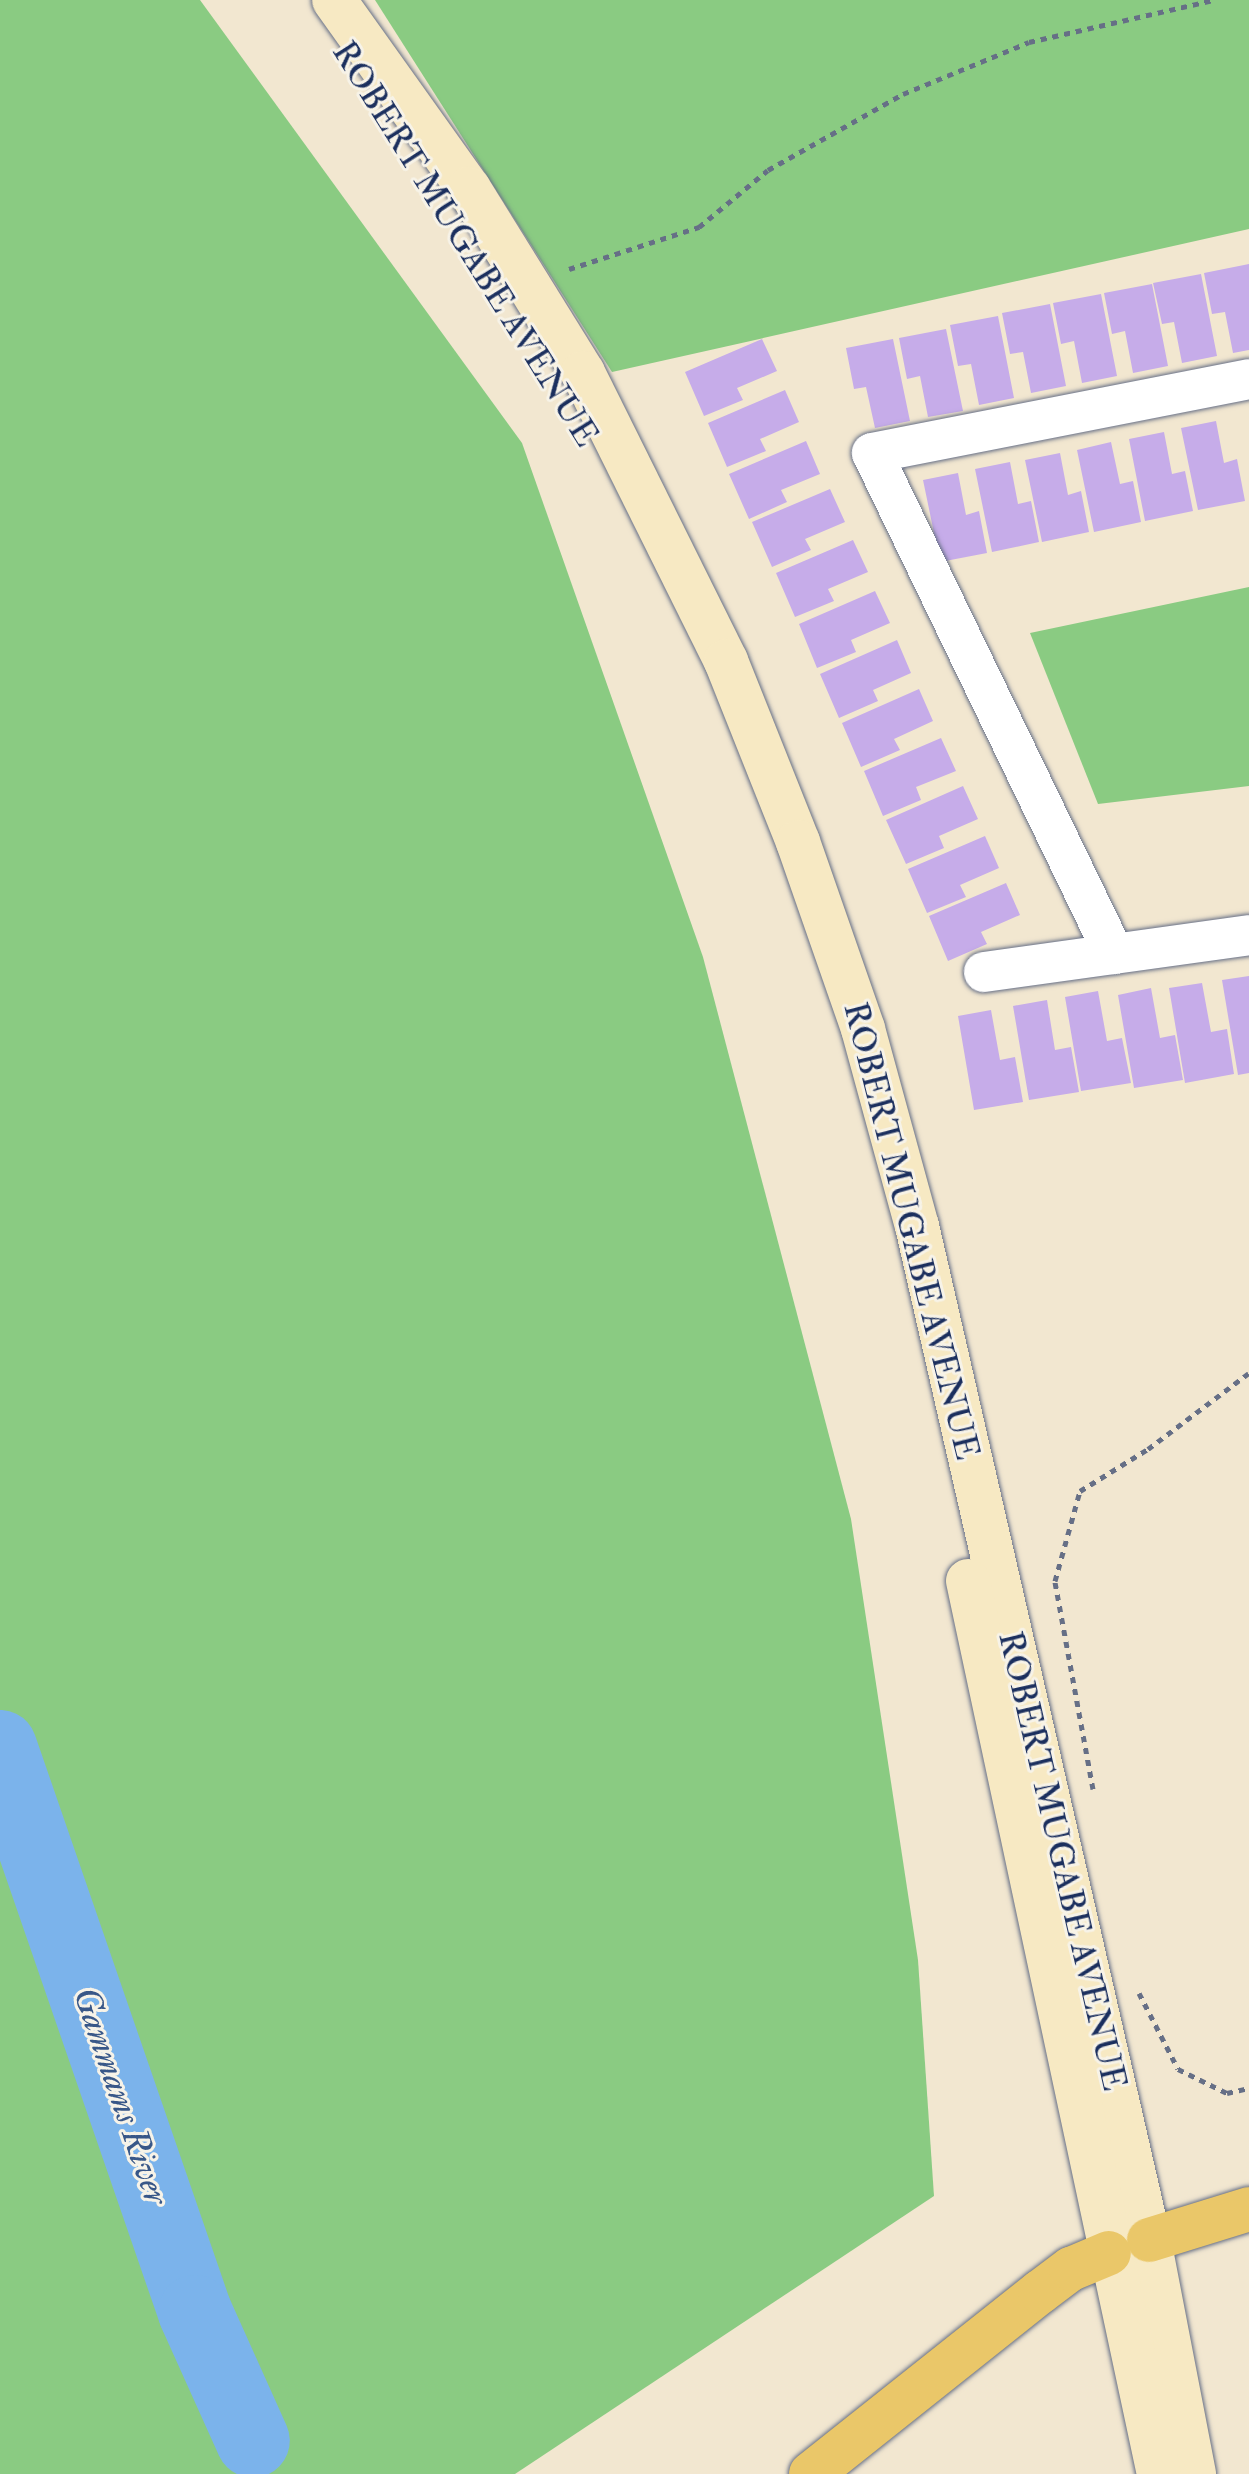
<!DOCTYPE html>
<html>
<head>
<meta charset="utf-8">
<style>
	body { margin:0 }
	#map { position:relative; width:1249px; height:2474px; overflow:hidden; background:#f2e7d0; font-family:"IM FELL Double Pica",serif }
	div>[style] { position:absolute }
	.green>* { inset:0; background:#8acb82 }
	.river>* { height:74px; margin:-37px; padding:0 37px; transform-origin:37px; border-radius:37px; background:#7bb3eb }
	.building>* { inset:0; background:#c6ace9 }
	.path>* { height:5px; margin-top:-2.5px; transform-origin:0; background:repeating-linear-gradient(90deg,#666f86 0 6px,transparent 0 12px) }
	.roads { filter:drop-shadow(0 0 2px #666f86) drop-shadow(0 0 2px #666f86) }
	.street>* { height:40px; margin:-20px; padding:0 20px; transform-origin:20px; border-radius:20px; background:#fff }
	.secondary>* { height:44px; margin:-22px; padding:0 22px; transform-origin:22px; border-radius:22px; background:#f7e9c3 }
	.highway>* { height:44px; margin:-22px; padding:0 22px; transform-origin:22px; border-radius:22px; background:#eac769 }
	span { translate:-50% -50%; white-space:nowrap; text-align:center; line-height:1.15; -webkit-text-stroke:6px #f7f3e8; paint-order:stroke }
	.street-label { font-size:34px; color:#1b2f5e }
	.water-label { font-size:36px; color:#385788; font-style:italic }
</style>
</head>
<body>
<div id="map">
	<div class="green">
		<div style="clip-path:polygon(0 0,200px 0,522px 443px,703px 957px,851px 1519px,918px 1960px,934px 2196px,515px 2474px,0 2474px)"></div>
		<div style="clip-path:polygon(375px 0,1249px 0,1249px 229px,612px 372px)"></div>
		<div style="clip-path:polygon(1249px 587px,1249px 786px,1098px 804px,1030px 633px)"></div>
	</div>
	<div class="river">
		<div style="left:0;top:1747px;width:598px;rotate:70.96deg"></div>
		<div style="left:195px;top:2312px;width:141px;rotate:65.8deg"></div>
	</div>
	<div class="building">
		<div style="clip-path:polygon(1249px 264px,1249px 350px,1233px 353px,1225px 312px,1212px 314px,1204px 273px)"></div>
		<div style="clip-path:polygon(1201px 274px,1217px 356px,1182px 363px,1174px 322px,1162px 324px,1153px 283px)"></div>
		<div style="clip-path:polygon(1152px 284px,1168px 366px,1133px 373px,1125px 331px,1112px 334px,1104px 293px)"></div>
		<div style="clip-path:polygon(1101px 294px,1117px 376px,1082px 383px,1074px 341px,1061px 344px,1053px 303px)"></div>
		<div style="clip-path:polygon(1050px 304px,1066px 386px,1031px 393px,1023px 352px,1010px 354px,1002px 313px)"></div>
		<div style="clip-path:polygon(998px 316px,1014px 398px,979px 405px,971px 364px,958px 366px,950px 325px)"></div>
		<div style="clip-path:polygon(946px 329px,963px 411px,928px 417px,920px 376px,907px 379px,899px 338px)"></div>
		<div style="clip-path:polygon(762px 339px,777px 371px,737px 388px,743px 400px,704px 416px,685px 372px)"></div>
		<div style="clip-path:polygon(893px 339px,910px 421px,875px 428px,866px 387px,854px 389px,846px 348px)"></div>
		<div style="clip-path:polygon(785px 390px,799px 422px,760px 439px,766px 451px,727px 467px,708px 423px)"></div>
		<div style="clip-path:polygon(1216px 421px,1224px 463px,1237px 459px,1245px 501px,1198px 510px,1181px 428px)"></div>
		<div style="clip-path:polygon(1164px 432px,1172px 474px,1185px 471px,1193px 511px,1145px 521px,1129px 439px)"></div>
		<div style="clip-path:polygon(806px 441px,820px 474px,781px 490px,787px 502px,749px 519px,729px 474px)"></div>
		<div style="clip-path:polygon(1111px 442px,1120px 484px,1133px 481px,1141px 522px,1094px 532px,1077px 450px)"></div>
		<div style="clip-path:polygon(1060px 453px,1068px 495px,1081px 491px,1089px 532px,1042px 542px,1025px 460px)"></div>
		<div style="clip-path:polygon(1010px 462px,1018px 504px,1031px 501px,1039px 542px,992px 552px,975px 469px)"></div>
		<div style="clip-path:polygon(958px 473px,966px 515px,979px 511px,987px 553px,940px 562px,923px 480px)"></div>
		<div style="clip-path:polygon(830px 489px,845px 522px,805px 539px,811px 550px,772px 567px,752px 522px)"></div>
		<div style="clip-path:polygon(853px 540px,868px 572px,828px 589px,834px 601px,795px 617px,776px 573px)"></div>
		<div style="clip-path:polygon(875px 591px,890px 623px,851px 640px,856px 652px,817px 668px,799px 624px)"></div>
		<div style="clip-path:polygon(897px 640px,911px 673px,873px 690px,878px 701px,839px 718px,820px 674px)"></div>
		<div style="clip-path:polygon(919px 689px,933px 721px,894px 739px,900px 750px,861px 767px,842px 723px)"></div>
		<div style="clip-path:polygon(941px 738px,956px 771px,916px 787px,921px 800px,883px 816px,864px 771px)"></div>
		<div style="clip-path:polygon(963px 786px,978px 819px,939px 836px,944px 848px,906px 864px,886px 820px)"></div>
		<div style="clip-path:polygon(985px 836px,999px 868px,960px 885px,966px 897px,927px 913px,908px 869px)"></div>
		<div style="clip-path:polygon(1006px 883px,1020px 915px,981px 932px,987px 944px,948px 961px,929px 916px)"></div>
		<div style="clip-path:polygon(1249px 976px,1249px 1073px,1238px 1075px,1222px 980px)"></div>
		<div style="clip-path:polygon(1202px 983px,1211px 1032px,1227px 1029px,1234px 1074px,1185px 1083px,1169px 988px)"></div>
		<div style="clip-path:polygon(1151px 988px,1160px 1038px,1175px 1035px,1183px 1080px,1134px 1088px,1118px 995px)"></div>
		<div style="clip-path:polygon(1098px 991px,1107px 1041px,1122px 1038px,1131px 1083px,1081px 1091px,1065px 997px)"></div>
		<div style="clip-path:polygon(1047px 1000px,1055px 1050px,1071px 1047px,1079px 1092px,1029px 1100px,1013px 1006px)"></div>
		<div style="clip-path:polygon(991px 1010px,1000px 1060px,1015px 1057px,1023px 1102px,974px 1110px,958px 1016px)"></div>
	</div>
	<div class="path">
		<div style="left:569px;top:269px;width:137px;rotate:-17.9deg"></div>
		<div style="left:699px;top:227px;width:89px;rotate:-39.6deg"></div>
		<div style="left:768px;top:170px;width:155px;rotate:-29.4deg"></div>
		<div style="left:903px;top:94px;width:136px;rotate:-22.4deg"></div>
		<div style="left:1029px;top:42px;width:190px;rotate:-12.8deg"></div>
		<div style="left:1093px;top:1789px;width:211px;rotate:-100.4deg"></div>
		<div style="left:1055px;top:1581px;width:93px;rotate:-74.5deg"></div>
		<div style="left:1080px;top:1491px;width:80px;rotate:-31.7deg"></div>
		<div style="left:1148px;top:1449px;width:126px;rotate:-37deg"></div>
		<div style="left:1139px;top:1993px;width:85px;rotate:62.8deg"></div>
		<div style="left:1178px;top:2069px;width:55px;rotate:26.1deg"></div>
		<div style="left:1227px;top:2093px;width:23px;rotate:-13deg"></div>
	</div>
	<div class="roads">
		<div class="street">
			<div style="left:1114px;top:954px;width:556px;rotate:-115.78deg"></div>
			<div style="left:872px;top:453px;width:384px;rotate:-11.1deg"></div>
			<div style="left:984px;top:972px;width:268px;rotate:-7.9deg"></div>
		</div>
		<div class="secondary">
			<div style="left:334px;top:0;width:232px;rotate:54.5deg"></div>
			<div style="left:469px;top:189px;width:216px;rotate:58.2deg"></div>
			<div style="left:583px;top:373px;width:322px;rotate:63.6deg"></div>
			<div style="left:726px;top:661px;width:195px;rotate:68.3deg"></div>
			<div style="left:798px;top:842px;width:198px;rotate:70.8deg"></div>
			<div style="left:863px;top:1029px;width:204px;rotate:74.7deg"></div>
			<div style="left:917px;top:1226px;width:1040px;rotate:77.11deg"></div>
			<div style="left:1149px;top:2240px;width:238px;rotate:79.1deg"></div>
			<div style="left:968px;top:1581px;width:913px;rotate:77.93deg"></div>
		</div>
		<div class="highway">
			<div style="left:1149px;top:2240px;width:105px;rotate:-17.2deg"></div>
			<div style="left:811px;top:2474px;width:293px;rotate:-38.5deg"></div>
			<div style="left:1040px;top:2292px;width:39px;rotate:-37deg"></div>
			<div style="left:1071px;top:2269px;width:41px;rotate:-22.8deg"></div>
		</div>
	</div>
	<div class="street-label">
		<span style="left:465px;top:244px;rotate:58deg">ROBERT MUGABE AVENUE</span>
		<span style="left:911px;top:1231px;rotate:76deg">ROBERT MUGABE AVENUE</span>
		<span style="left:1062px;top:1861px;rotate:77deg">ROBERT MUGABE AVENUE</span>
	</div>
	<div class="water-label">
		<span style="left:121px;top:2096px;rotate:71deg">Gammams River</span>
	</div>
</div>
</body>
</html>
